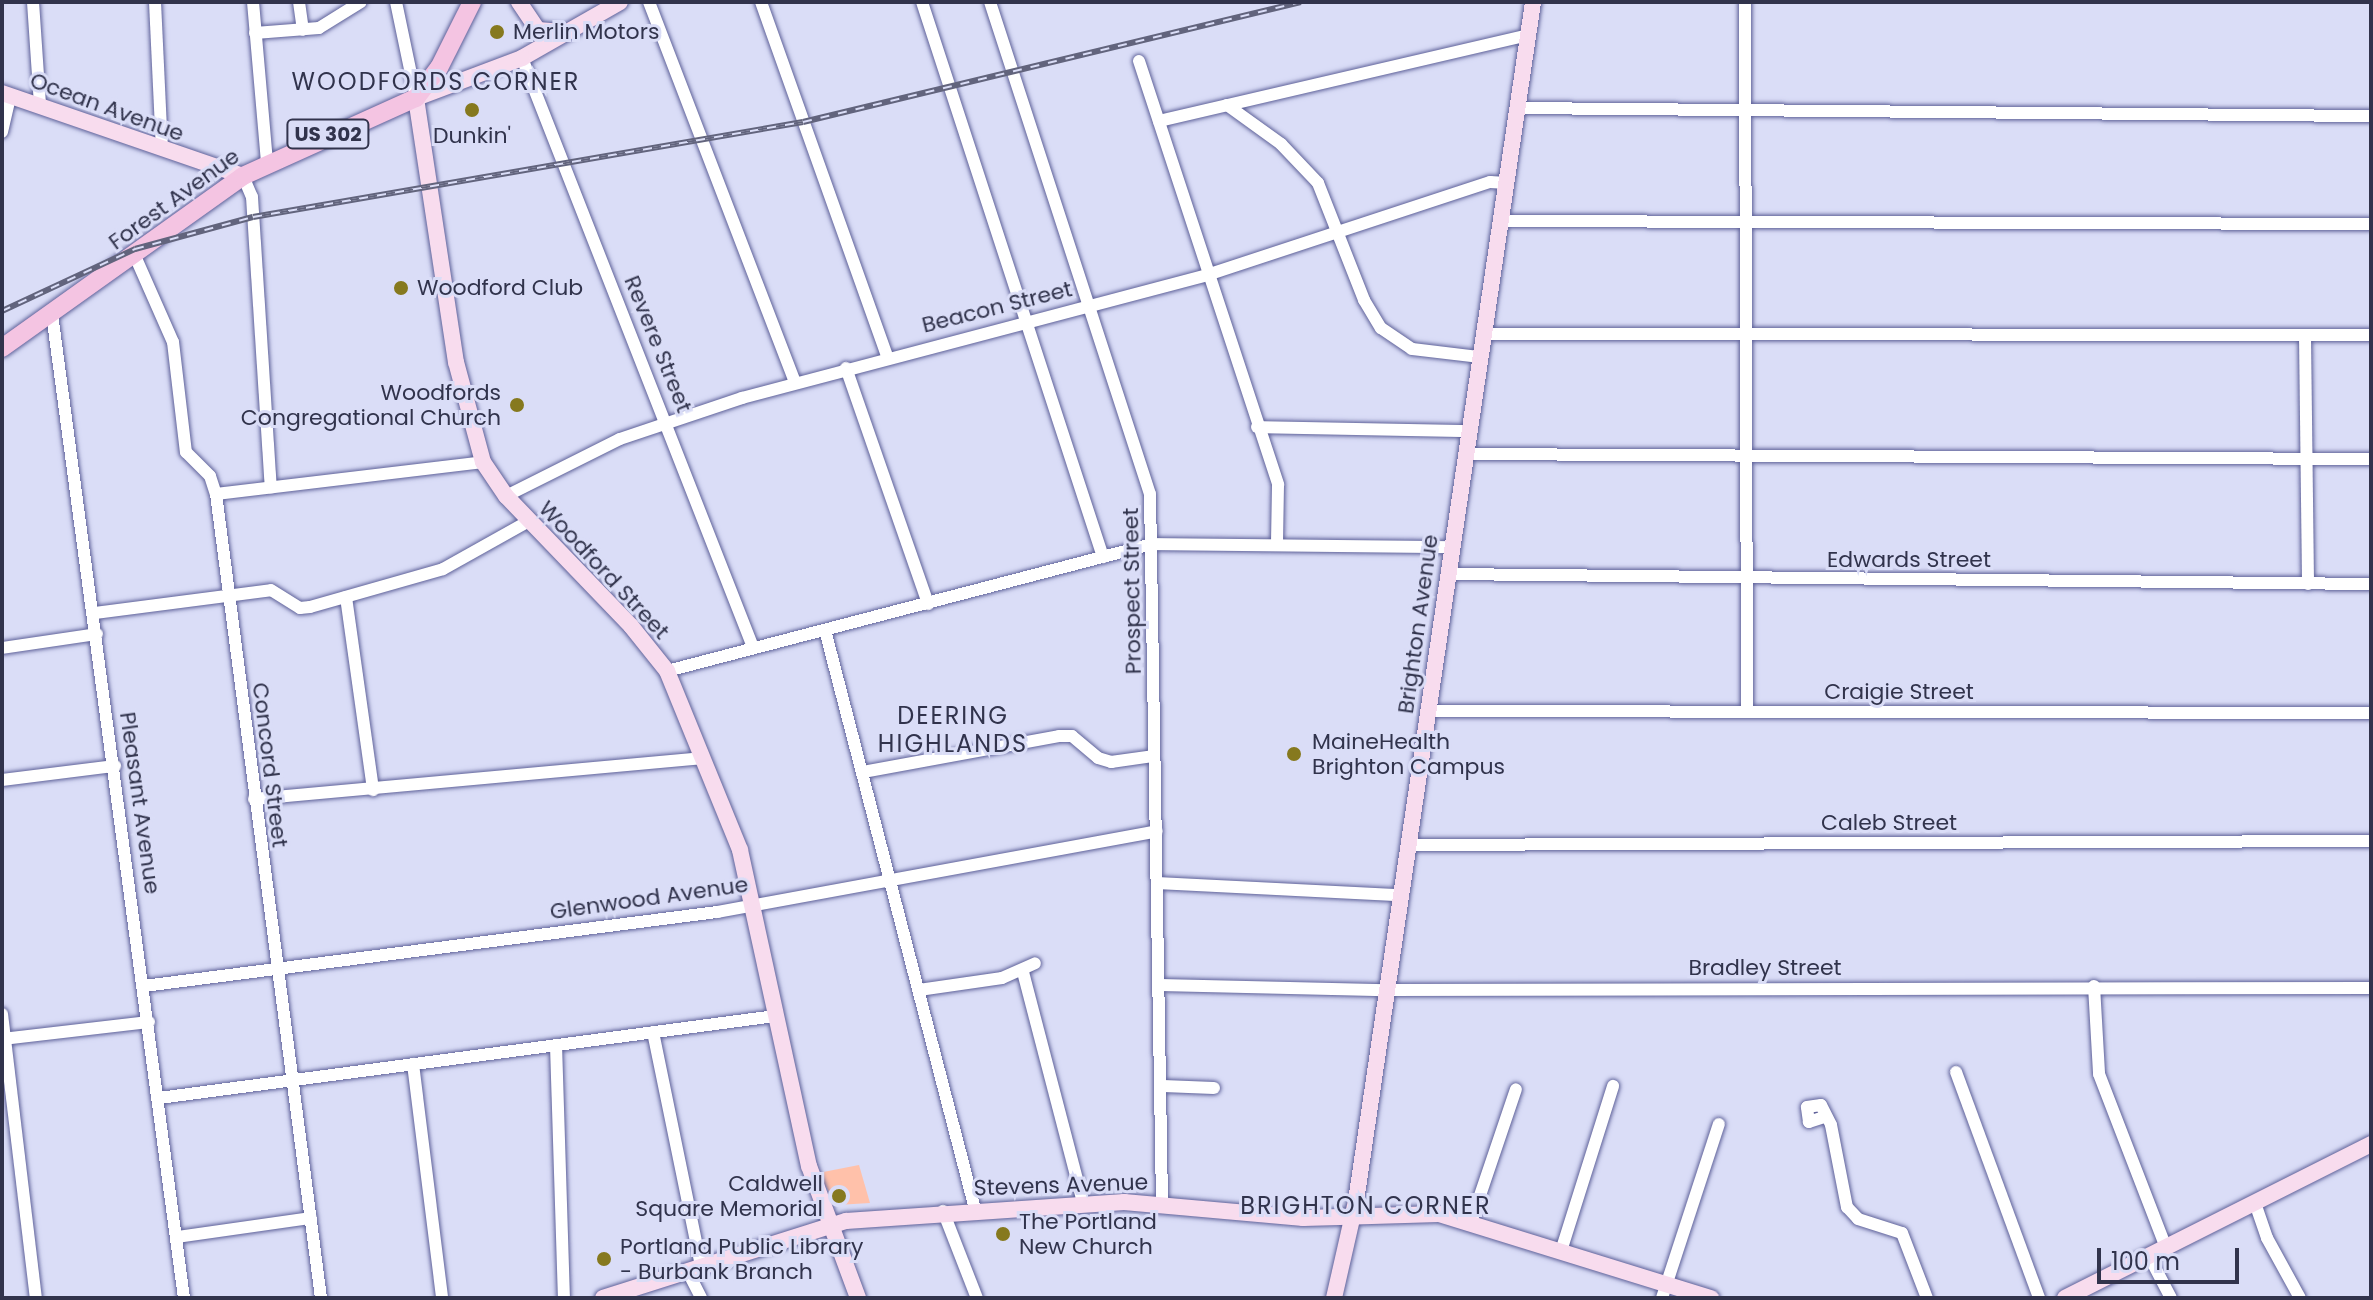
<!DOCTYPE html>
<html>
<head>
<meta charset="utf-8">
<style>
	body { margin:0 }
	#map { position:relative; width:2373px; height:1300px; overflow:hidden; background:#daddf7; font-family:Poppins,sans-serif }
	div>[style] { position:absolute }
	.green>* { inset:0; background:#ffc1aa }
	.roads { filter:drop-shadow(0 0 2px #5e6199) drop-shadow(0 0 2px #5e6199) }
	.minor>* { height:12px; margin:-6px; padding:0 6px; transform-origin:6px; border-radius:6px; background:#fff }
	.major>* { height:16px; margin:-8px; padding:0 8px; transform-origin:8px; border-radius:8px; background:#f8dcee }
	.highway>* { height:18px; margin:-9px; padding:0 9px; transform-origin:9px; border-radius:9px; background:#f4c4e2 }
	.rail>* { height:6px; margin-top:-3px; transform-origin:0; background:repeating-linear-gradient(90deg,#daddf7 0 9px,#62647d 0 18px); box-sizing:border-box; border-block:2px solid #62647d }
	.dots>* { width:22px; height:22px; translate:-50% -50%; box-sizing:border-box; border:4px solid #daddf7; border-radius:50% }
	span { translate:-50% -50%; white-space:nowrap; text-align:center; line-height:1.15; -webkit-text-stroke:6px #daddf7; paint-order:stroke }
	.shield-label span { padding:2px 6px; background:#daddf7; border:2px solid; border-radius:6px; -webkit-text-stroke-width:0 }
	.shield-label { font-size:20px; color:#31334c; font-weight:700 }
	.poi-label { font-size:22px; color:#31334c }
	.left { translate:0 -50%; text-align:left }
	.right { translate:-100% -50%; text-align:right }
	.street-label { font-size:22px; color:#31334c }
	.neighbourhood-label { font-size:24px; color:#31334c; letter-spacing:2px }
	.frame { position:absolute; inset:0; border:4px solid #31334c; pointer-events:none }
	.scale { position:absolute; left:2097px; top:1248px; width:142px; height:36px; box-sizing:border-box; border:4px solid #31334c; border-top:0; padding-left:10px; font-size:24px; line-height:28px; white-space:nowrap; color:#31334c; -webkit-text-stroke:6px #daddf7; paint-order:stroke }
</style>
</head>
<body>
<div id="map">
	<div class="green">
		<div style="clip-path:polygon(859px 1165px,870px 1203px,837px 1205px,818px 1173px)"></div>
	</div>
	<div class="roads">
		<div class="minor">
			<div style="left:33px;top:2px;width:103px;rotate:86.1deg"></div>
			<div style="left:155px;top:2px;width:147px;rotate:87.3deg"></div>
			<div style="left:253px;top:2px;width:162px;rotate:85deg"></div>
			<div style="left:299px;top:2px;width:28px;rotate:82deg"></div>
			<div style="left:396px;top:2px;width:98px;rotate:78.2deg"></div>
			<div style="left:649px;top:2px;width:407px;rotate:69deg"></div>
			<div style="left:761px;top:2px;width:376px;rotate:70.4deg"></div>
			<div style="left:922px;top:2px;width:584px;rotate:71.94deg"></div>
			<div style="left:990px;top:2px;width:517px;rotate:71.99deg"></div>
			<div style="left:1150px;top:494px;width:711px;rotate:89.03deg"></div>
			<div style="left:1745px;top:2px;width:709px;rotate:89.84deg"></div>
			<div style="left:255px;top:33px;width:64px;rotate:-4.5deg"></div>
			<div style="left:319px;top:28px;width:49px;rotate:-31.8deg"></div>
			<div style="left:522px;top:58px;width:633px;rotate:68.59deg"></div>
			<div style="left:1139px;top:61px;width:446px;rotate:71.8deg"></div>
			<div style="left:1278px;top:485px;width:58px;rotate:91deg"></div>
			<div style="left:1227px;top:105px;width:67px;rotate:35.8deg"></div>
			<div style="left:1281px;top:144px;width:54px;rotate:46.5deg"></div>
			<div style="left:1318px;top:183px;width:126px;rotate:68.5deg"></div>
			<div style="left:1364px;top:300px;width:33px;rotate:59deg"></div>
			<div style="left:1381px;top:328px;width:37px;rotate:34deg"></div>
			<div style="left:1412px;top:349px;width:67px;rotate:6.8deg"></div>
			<div style="left:1518px;top:108px;width:853px;rotate:0.54deg"></div>
			<div style="left:1159px;top:121px;width:379px;rotate:-13.1deg"></div>
			<div style="left:2px;top:132px;width:37px;rotate:-77deg"></div>
			<div style="left:243px;top:176px;width:23px;rotate:67deg"></div>
			<div style="left:252px;top:197px;width:291px;rotate:86.3deg"></div>
			<div style="left:1501px;top:221px;width:870px;rotate:0.2deg"></div>
			<div style="left:135px;top:256px;width:94px;rotate:66.2deg"></div>
			<div style="left:173px;top:342px;width:111px;rotate:83.3deg"></div>
			<div style="left:186px;top:452px;width:34px;rotate:45deg"></div>
			<div style="left:210px;top:476px;width:19px;rotate:72deg"></div>
			<div style="left:216px;top:494px;width:811px;rotate:82.56deg"></div>
			<div style="left:52px;top:314px;width:993px;rotate:82.36deg"></div>
			<div style="left:1482px;top:334px;width:889px;rotate:0.06deg"></div>
			<div style="left:2305px;top:336px;width:248px;rotate:89.3deg"></div>
			<div style="left:846px;top:368px;width:250px;rotate:70.8deg"></div>
			<div style="left:1257px;top:427px;width:211px;rotate:1.1deg"></div>
			<div style="left:1465px;top:454px;width:906px;rotate:0.32deg"></div>
			<div style="left:216px;top:494px;width:269px;rotate:-6.8deg"></div>
			<div style="left:506px;top:496px;width:127px;rotate:-26.6deg"></div>
			<div style="left:620px;top:439px;width:129px;rotate:-18.6deg"></div>
			<div style="left:742px;top:398px;width:481px;rotate:-14.8deg"></div>
			<div style="left:1207px;top:275px;width:298px;rotate:-18.2deg"></div>
			<div style="left:1490px;top:182px;width:17px;rotate:3deg"></div>
			<div style="left:1447px;top:574px;width:924px;rotate:0.62deg"></div>
			<div style="left:346px;top:597px;width:195px;rotate:82deg"></div>
			<div style="left:95px;top:613px;width:177px;rotate:-7.4deg"></div>
			<div style="left:271px;top:590px;width:34px;rotate:32deg"></div>
			<div style="left:300px;top:608px;width:10px;rotate:-6deg"></div>
			<div style="left:310px;top:607px;width:138px;rotate:-15.9deg"></div>
			<div style="left:443px;top:569px;width:98px;rotate:-29.2deg"></div>
			<div style="left:825px;top:630px;width:598px;rotate:75.48deg"></div>
			<div style="left:2px;top:648px;width:96px;rotate:-8.4deg"></div>
			<div style="left:667px;top:671px;width:501px;rotate:-14.67deg"></div>
			<div style="left:1152px;top:544px;width:299px;rotate:0.6deg"></div>
			<div style="left:1428px;top:711px;width:943px;rotate:0.12deg"></div>
			<div style="left:863px;top:772px;width:199px;rotate:-10.4deg"></div>
			<div style="left:1059px;top:736px;width:13px"></div>
			<div style="left:1072px;top:736px;width:34px;rotate:40deg"></div>
			<div style="left:1098px;top:758px;width:14px;rotate:17deg"></div>
			<div style="left:1111px;top:762px;width:42px;rotate:-8.1deg"></div>
			<div style="left:2px;top:780px;width:114px;rotate:-7.1deg"></div>
			<div style="left:254px;top:799px;width:451px;rotate:-5.2deg"></div>
			<div style="left:1408px;top:845px;width:963px;rotate:-0.24deg"></div>
			<div style="left:1158px;top:883px;width:241px;rotate:2.9deg"></div>
			<div style="left:1023px;top:972px;width:238px;rotate:75.4deg"></div>
			<div style="left:1160px;top:985px;width:226px;rotate:1.3deg"></div>
			<div style="left:1386px;top:990px;width:985px;rotate:-0.12deg"></div>
			<div style="left:144px;top:986px;width:578px;rotate:-7.36deg"></div>
			<div style="left:717px;top:912px;width:447px;rotate:-10.4deg"></div>
			<div style="left:2094px;top:986px;width:88px;rotate:86.7deg"></div>
			<div style="left:2099px;top:1074px;width:186px;rotate:68.9deg"></div>
			<div style="left:919px;top:990px;width:84px;rotate:-8.2deg"></div>
			<div style="left:1002px;top:978px;width:36px;rotate:-24deg"></div>
			<div style="left:2px;top:1014px;width:286px;rotate:83.2deg"></div>
			<div style="left:653px;top:1032px;width:239px;rotate:78.4deg"></div>
			<div style="left:2px;top:1039px;width:148px;rotate:-6.6deg"></div>
			<div style="left:556px;top:1045px;width:253px;rotate:88.2deg"></div>
			<div style="left:413px;top:1064px;width:236px;rotate:82.9deg"></div>
			<div style="left:1956px;top:1072px;width:241px;rotate:69.8deg"></div>
			<div style="left:1163px;top:1086px;width:51px;rotate:2.2deg"></div>
			<div style="left:159px;top:1098px;width:621px;rotate:-7.58deg"></div>
			<div style="left:1824px;top:1117px;width:16px;rotate:162deg"></div>
			<div style="left:1809px;top:1122px;width:15px;rotate:-98deg"></div>
			<div style="left:1807px;top:1107px;width:14px;rotate:-8deg"></div>
			<div style="left:1821px;top:1105px;width:22px;rotate:63deg"></div>
			<div style="left:1831px;top:1125px;width:84px;rotate:79deg"></div>
			<div style="left:1847px;top:1207px;width:16px;rotate:47deg"></div>
			<div style="left:1858px;top:1219px;width:46px;rotate:17.7deg"></div>
			<div style="left:1902px;top:1233px;width:70px;rotate:69deg"></div>
			<div style="left:2255px;top:1203px;width:37px;rotate:71deg"></div>
			<div style="left:2267px;top:1238px;width:68px;rotate:61.2deg"></div>
			<div style="left:943px;top:1211px;width:93px;rotate:68.7deg"></div>
			<div style="left:1471px;top:1222px;width:140px;rotate:-71.3deg"></div>
			<div style="left:177px;top:1237px;width:135px;rotate:-8.1deg"></div>
			<div style="left:1562px;top:1248px;width:170px;rotate:-72.5deg"></div>
			<div style="left:2149px;top:1256px;width:47px;rotate:62.4deg"></div>
			<div style="left:687px;top:1270px;width:31px;rotate:63deg"></div>
			<div style="left:1662px;top:1298px;width:183px;rotate:-71.9deg"></div>
		</div>
		<div class="major">
			<div style="left:519px;top:2px;width:34px;rotate:56deg"></div>
			<div style="left:538px;top:30px;width:24px;rotate:5deg"></div>
			<div style="left:620px;top:2px;width:113px;rotate:150.3deg"></div>
			<div style="left:522px;top:58px;width:113px;rotate:159.3deg"></div>
			<div style="left:416px;top:98px;width:267px;rotate:81.4deg"></div>
			<div style="left:456px;top:362px;width:104px;rotate:74.9deg"></div>
			<div style="left:483px;top:462px;width:41px;rotate:55.9deg"></div>
			<div style="left:506px;top:496px;width:180px;rotate:46.1deg"></div>
			<div style="left:631px;top:626px;width:58px;rotate:51.3deg"></div>
			<div style="left:667px;top:671px;width:193px;rotate:67.8deg"></div>
			<div style="left:740px;top:850px;width:323px;rotate:77.7deg"></div>
			<div style="left:809px;top:1166px;width:141px;rotate:69.6deg"></div>
			<div style="left:2px;top:93px;width:255px;rotate:19deg"></div>
			<div style="left:603px;top:1298px;width:255px;rotate:-17.6deg"></div>
			<div style="left:846px;top:1221px;width:279px;rotate:-3.9deg"></div>
			<div style="left:1124px;top:1202px;width:180px;rotate:5.1deg"></div>
			<div style="left:1303px;top:1218px;width:136px;rotate:-1.7deg"></div>
			<div style="left:1439px;top:1214px;width:285px;rotate:17.2deg"></div>
			<div style="left:1334px;top:1298px;width:99px;rotate:-77.2deg"></div>
			<div style="left:1356px;top:1201px;width:1212px;rotate:-81.6deg"></div>
			<div style="left:2065px;top:1298px;width:343px;rotate:-26.7deg"></div>
		</div>
		<div class="highway">
			<div style="left:2px;top:348px;width:296px;rotate:-35.5deg"></div>
			<div style="left:243px;top:176px;width:190px;rotate:-24.3deg"></div>
			<div style="left:416px;top:98px;width:38px;rotate:-53deg"></div>
			<div style="left:439px;top:68px;width:74px;rotate:-63.4deg"></div>
		</div>
	</div>
	<div class="rail">
		<div style="left:2px;top:311px;width:147px;rotate:-25deg"></div>
		<div style="left:135px;top:249px;width:122px;rotate:-15.2deg"></div>
		<div style="left:253px;top:217px;width:558px;rotate:-9.8deg"></div>
		<div style="left:803px;top:122px;width:512px;rotate:-13.55deg"></div>
	</div>
	<div class="dots">
		<div style="left:497px;top:32px;background:#86791e"></div>
		<div style="left:472px;top:110px;background:#86791e"></div>
		<div style="left:401px;top:288px;background:#86791e"></div>
		<div style="left:517px;top:405px;background:#86791e"></div>
		<div style="left:1294px;top:754px;background:#86791e"></div>
		<div style="left:839px;top:1196px;background:#86791e"></div>
		<div style="left:1003px;top:1234px;background:#86791e"></div>
		<div style="left:604px;top:1259px;background:#86791e"></div>
	</div>
	<div class="shield-label">
		<span style="left:328px;top:134px">US 302</span>
	</div>
	<div class="poi-label">
		<span class="left" style="left:513px;top:32px">Merlin Motors</span>
		<span style="left:472px;top:136px">Dunkin'</span>
		<span class="left" style="left:417px;top:288px">Woodford Club</span>
		<span class="right" style="left:501px;top:405px">Woodfords<br>Congregational Church</span>
		<span class="left" style="left:1312px;top:754px">MaineHealth<br>Brighton Campus</span>
		<span class="right" style="left:823px;top:1196px">Caldwell<br>Square Memorial</span>
		<span class="left" style="left:1019px;top:1234px">The Portland<br>New Church</span>
		<span class="left" style="left:620px;top:1259px">Portland Public Library<br>- Burbank Branch</span>
	</div>
	<div class="street-label">
		<span style="left:107px;top:107px;rotate:20deg">Ocean Avenue</span>
		<span style="left:174px;top:199px;rotate:-36deg">Forest Avenue</span>
		<span style="left:997px;top:307px;rotate:-14deg">Beacon Street</span>
		<span style="left:658px;top:344px;rotate:68deg">Revere Street</span>
		<span style="left:1909px;top:560px">Edwards Street</span>
		<span style="left:604px;top:570px;rotate:47deg">Woodford Street</span>
		<span style="left:1132px;top:591px;rotate:-91deg">Prospect Street</span>
		<span style="left:1418px;top:624px;rotate:-82deg">Brighton Avenue</span>
		<span style="left:1899px;top:692px">Craigie Street</span>
		<span style="left:270px;top:765px;rotate:83deg">Concord Street</span>
		<span style="left:140px;top:803px;rotate:82deg">Pleasant Avenue</span>
		<span style="left:1889px;top:823px">Caleb Street</span>
		<span style="left:649px;top:898px;rotate:-8deg">Glenwood Avenue</span>
		<span style="left:1765px;top:968px">Bradley Street</span>
		<span style="left:1061px;top:1185px;rotate:-2deg">Stevens Avenue</span>
	</div>
	<div class="neighbourhood-label">
		<span style="left:436px;top:82px">WOODFORDS CORNER</span>
		<span style="left:953px;top:730px">DEERING<br>HIGHLANDS</span>
		<span style="left:1366px;top:1206px">BRIGHTON CORNER</span>
	</div>
	<div class="frame"></div>
	<div class="scale">100 m</div>
</div>
</body>
</html>
